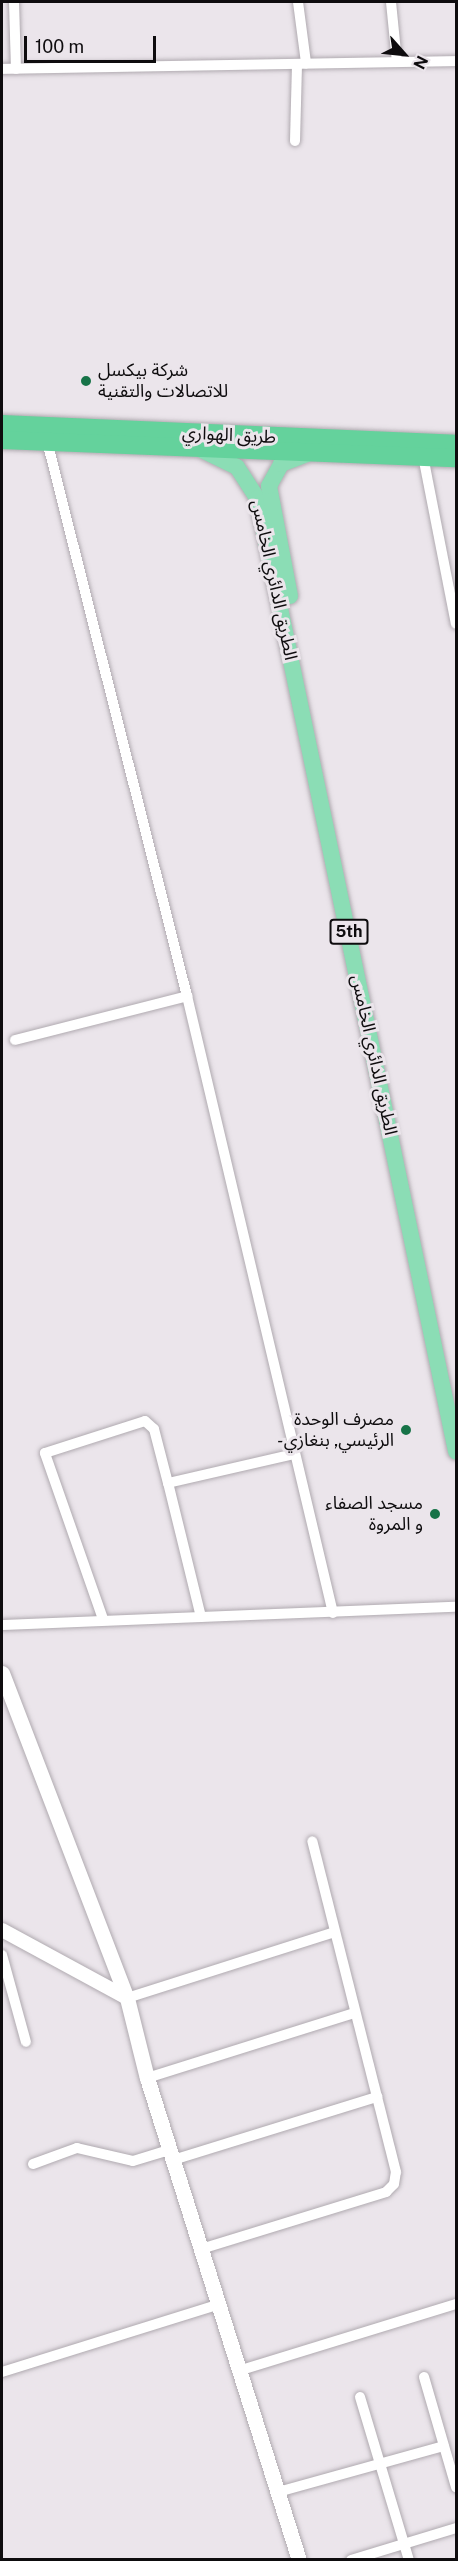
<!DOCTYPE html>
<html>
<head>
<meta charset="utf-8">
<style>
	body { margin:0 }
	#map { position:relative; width:458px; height:2561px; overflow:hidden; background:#ebe5eb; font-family:"Public Sans","Noto Sans Arabic",sans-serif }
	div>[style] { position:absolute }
	.roads { filter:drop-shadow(0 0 2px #b0aab0) drop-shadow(0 0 2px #b0aab0) }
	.minor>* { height:10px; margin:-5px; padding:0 5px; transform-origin:5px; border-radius:5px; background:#fff }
	.tertiary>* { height:14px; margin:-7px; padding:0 7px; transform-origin:7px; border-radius:7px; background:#fff }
	.secondary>* { height:15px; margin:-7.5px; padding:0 7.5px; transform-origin:7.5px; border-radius:7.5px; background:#fff }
	.primary>* { height:16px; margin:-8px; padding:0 8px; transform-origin:8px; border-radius:8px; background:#8bddb5 }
	.trunk>* { height:18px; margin:-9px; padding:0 9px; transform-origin:9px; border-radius:9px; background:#64d29c }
	.dots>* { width:16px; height:16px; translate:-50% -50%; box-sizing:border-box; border:3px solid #ebe5eb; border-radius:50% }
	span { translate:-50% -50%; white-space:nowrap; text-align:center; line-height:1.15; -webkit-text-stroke:6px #ebe5eb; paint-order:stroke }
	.shield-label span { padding:2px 4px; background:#ebe5eb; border:2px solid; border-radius:4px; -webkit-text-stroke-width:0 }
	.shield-label { font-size:16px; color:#0e0c0e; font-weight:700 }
	.poi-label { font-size:18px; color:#0e0c0e }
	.left { translate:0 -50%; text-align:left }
	.right { translate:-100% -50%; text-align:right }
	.street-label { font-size:18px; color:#0e0c0e }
	.frame { position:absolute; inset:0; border:3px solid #0e0c0e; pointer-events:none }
	.north { position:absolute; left:374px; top:24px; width:60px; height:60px; -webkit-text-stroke:4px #ebe5eb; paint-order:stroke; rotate:117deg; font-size:16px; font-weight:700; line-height:24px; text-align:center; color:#0e0c0e }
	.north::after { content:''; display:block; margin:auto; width:21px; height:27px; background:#0e0c0e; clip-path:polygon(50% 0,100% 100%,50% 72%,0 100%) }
	.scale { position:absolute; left:24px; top:36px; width:132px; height:27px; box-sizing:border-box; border:3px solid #0e0c0e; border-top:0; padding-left:8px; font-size:18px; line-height:21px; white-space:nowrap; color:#0e0c0e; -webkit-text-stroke:4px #ebe5eb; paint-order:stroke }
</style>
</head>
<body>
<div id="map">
	<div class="roads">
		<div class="minor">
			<div style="left:14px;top:2px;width:67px;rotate:88.3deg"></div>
			<div style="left:298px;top:2px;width:62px;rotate:82.5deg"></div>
			<div style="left:391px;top:2px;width:60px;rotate:84.3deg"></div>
			<div style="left:2px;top:69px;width:454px;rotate:-1deg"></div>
			<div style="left:295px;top:141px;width:77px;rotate:-88.5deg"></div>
			<div style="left:47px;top:441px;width:572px;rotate:75.84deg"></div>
			<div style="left:187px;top:996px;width:634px;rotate:76.69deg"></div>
			<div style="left:423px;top:456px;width:171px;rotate:78.9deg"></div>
			<div style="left:15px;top:1040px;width:178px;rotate:-14.3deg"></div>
			<div style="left:201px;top:1617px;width:138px;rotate:-103.8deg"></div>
			<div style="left:168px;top:1483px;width:130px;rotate:-12.9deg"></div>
			<div style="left:103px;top:1619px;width:176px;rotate:-109.3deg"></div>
			<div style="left:45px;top:1453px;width:105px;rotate:-17.7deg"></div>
			<div style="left:145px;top:1421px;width:12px;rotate:42deg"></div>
			<div style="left:154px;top:1429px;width:56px;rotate:75.5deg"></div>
			<div style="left:2px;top:1625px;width:454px;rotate:-2.3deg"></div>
			<div style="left:2px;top:1955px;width:90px;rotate:74.6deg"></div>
			<div style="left:127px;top:1998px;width:218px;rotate:-17.6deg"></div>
			<div style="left:147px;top:2078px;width:218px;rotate:-17.4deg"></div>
			<div style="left:173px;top:2160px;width:214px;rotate:-17.2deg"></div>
			<div style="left:33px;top:2164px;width:47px;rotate:-20deg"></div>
			<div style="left:77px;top:2148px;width:57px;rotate:13.1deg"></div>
			<div style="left:133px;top:2161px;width:39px;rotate:-17deg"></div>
			<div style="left:201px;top:2249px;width:194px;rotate:-17.1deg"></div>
			<div style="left:386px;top:2192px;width:11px;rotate:-45deg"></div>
			<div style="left:394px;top:2184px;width:12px;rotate:-81deg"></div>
			<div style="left:396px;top:2172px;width:341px;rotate:-104.2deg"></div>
			<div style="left:238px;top:2371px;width:228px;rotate:-17.1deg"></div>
			<div style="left:2px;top:2372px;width:225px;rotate:-17.3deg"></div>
			<div style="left:424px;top:2377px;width:115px;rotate:73.8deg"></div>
			<div style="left:360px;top:2397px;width:170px;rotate:73.3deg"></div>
			<div style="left:278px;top:2492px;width:172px;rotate:-15.5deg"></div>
			<div style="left:351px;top:2560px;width:110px;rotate:-16.9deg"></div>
		</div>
		<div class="tertiary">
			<div style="left:2px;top:1930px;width:142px;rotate:28.5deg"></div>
		</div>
		<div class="secondary">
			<div style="left:2px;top:1673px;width:348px;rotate:69deg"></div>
			<div style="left:127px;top:1998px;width:82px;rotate:76deg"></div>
			<div style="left:147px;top:2078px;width:505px;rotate:72.5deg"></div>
		</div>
		<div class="primary">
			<div style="left:202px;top:450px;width:39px;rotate:26deg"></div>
			<div style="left:237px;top:467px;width:37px;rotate:57deg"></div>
			<div style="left:257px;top:498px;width:974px;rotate:78.21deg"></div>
			<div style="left:290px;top:596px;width:112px;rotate:-100.8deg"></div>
			<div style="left:269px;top:486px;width:25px;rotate:-61deg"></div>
			<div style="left:281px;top:464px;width:28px;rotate:-21deg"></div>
		</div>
		<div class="trunk">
			<div style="left:2px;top:424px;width:454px;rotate:2.5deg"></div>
			<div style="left:2px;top:440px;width:454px;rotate:2.3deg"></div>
		</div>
	</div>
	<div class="dots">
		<div style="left:86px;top:381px;background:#177348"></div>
		<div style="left:406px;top:1430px;background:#177348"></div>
		<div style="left:435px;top:1514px;background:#177348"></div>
	</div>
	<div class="shield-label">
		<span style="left:349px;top:932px">5th</span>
	</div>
	<div class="poi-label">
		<span class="left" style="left:98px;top:381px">شركة بيكسل<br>للاتصالات والتقنية</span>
		<span class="right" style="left:394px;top:1430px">مصرف الوحدة<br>-الرئيسي, بنغازي</span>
		<span class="right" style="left:423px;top:1514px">مسجد الصفاء<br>و المروة</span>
	</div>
	<div class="street-label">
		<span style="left:229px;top:435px;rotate:3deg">طريق الهواري</span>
		<span style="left:274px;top:580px;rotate:78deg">الطريق الدائري الخامس</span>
		<span style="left:374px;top:1055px;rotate:78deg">الطريق الدائري الخامس</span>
	</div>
	<div class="frame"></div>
	<div class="north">N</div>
	<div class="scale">100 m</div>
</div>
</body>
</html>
